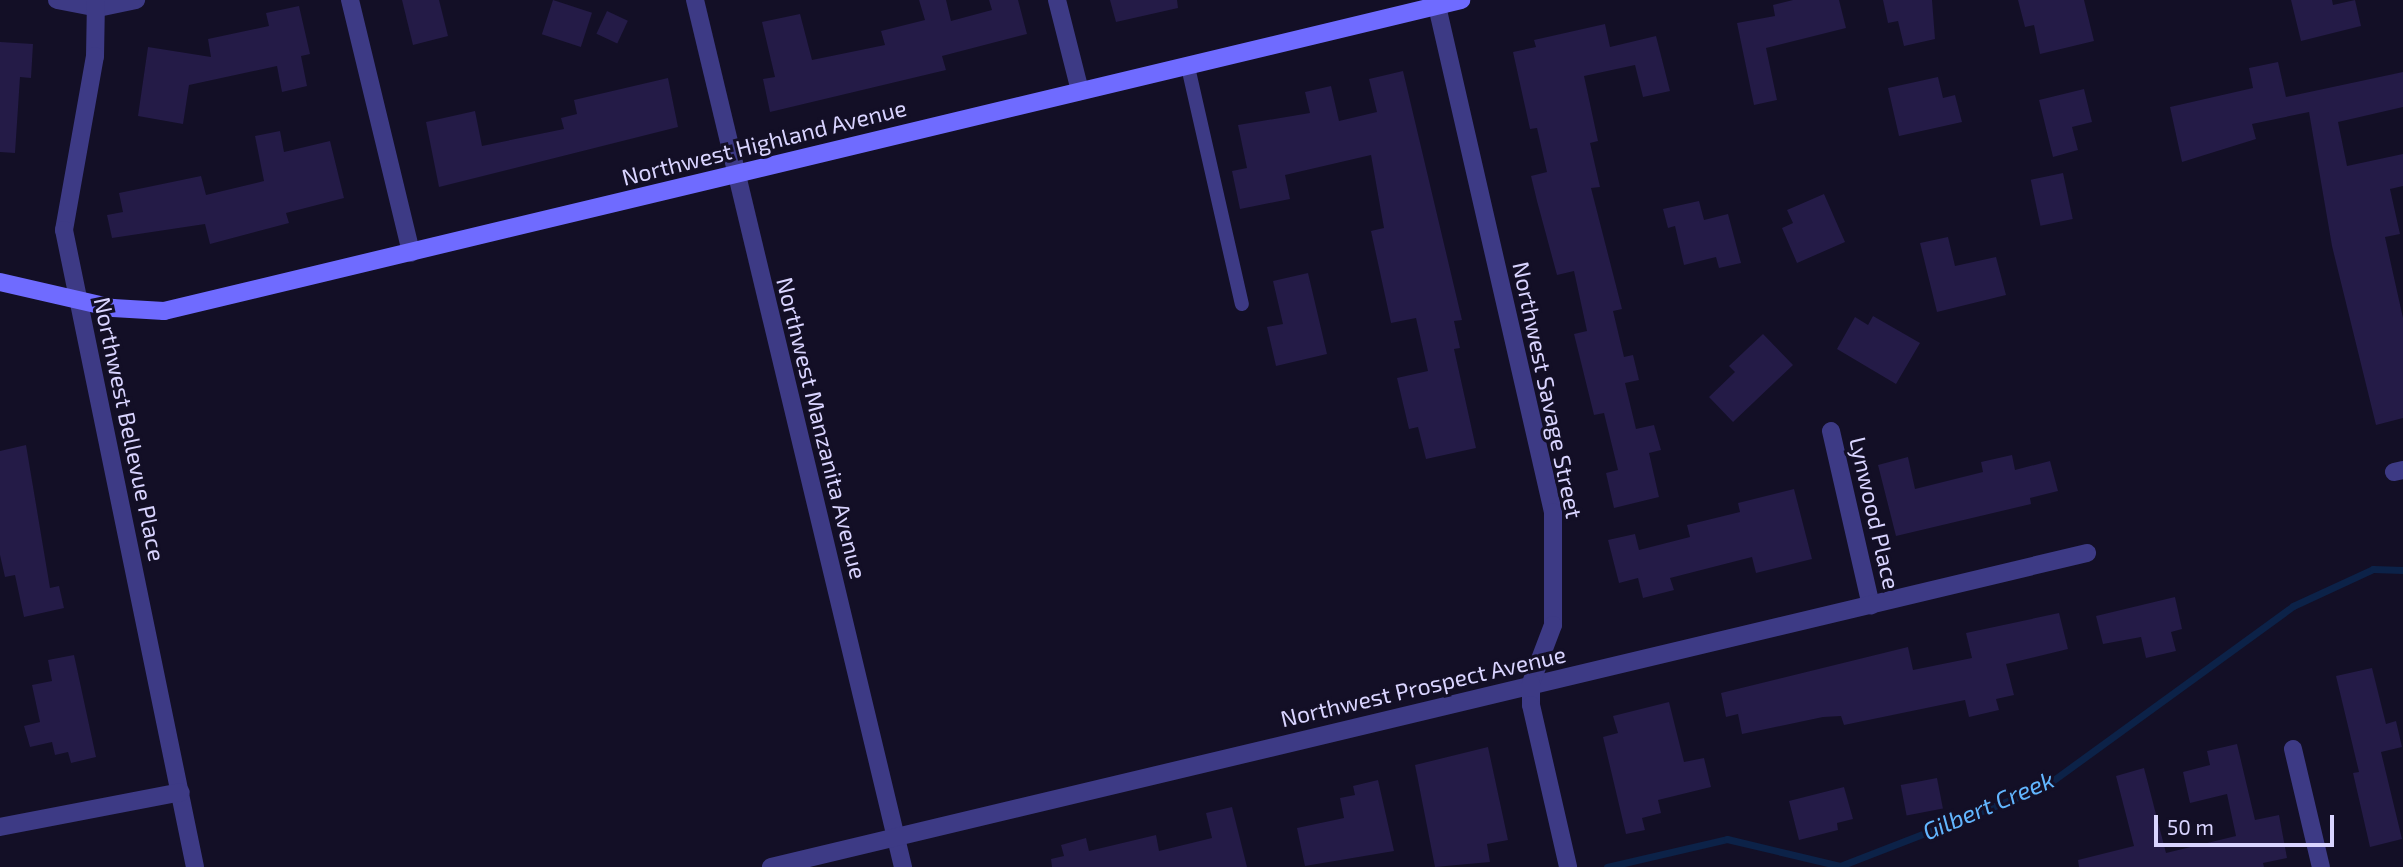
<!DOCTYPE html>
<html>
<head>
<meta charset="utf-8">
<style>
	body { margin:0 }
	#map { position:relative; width:2403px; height:867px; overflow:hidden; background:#130f26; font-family:"Exo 2",sans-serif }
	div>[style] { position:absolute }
	.stream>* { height:7px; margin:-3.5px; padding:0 3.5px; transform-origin:3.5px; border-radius:3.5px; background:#0c2248 }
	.building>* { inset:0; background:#241b47; transform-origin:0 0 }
	.service>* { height:14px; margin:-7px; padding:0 7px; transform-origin:7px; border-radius:7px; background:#3d3a85 }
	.minor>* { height:18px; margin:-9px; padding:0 9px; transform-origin:9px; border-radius:9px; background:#3d3a85 }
	.tertiary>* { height:18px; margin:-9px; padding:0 9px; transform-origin:9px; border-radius:9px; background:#3d3a85 }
	.secondary>* { height:18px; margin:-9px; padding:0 9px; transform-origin:9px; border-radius:9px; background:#6f6bff }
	span { translate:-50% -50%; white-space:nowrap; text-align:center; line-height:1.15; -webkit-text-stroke:6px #130f26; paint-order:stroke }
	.street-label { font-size:23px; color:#d9d4ff }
	.water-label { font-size:24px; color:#62b6ff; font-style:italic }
	.scale { position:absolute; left:2154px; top:815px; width:180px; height:32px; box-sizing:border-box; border:4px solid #d9d4ff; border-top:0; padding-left:9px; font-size:21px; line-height:24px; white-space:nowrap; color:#d9d4ff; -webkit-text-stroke:5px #130f26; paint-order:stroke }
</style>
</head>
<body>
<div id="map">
	<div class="stream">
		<div style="left:1607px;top:867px;width:123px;rotate:-13.1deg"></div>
		<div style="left:1727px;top:839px;width:116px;rotate:13.4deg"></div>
		<div style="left:1840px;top:866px;width:219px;rotate:-21.2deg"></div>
		<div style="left:2044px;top:787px;width:308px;rotate:-36deg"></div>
		<div style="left:2293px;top:606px;width:88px;rotate:-24.8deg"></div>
		<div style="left:2373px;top:569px;width:30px;rotate:2deg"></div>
	</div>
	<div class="building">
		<div style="clip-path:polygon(402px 0,439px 0,448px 36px,413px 45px)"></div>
		<div style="left:553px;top:0;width:41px;height:36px;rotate:18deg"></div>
		<div style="clip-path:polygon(919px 0,946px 0,951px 21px,992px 10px,989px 0,1018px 0,1027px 34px,942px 56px,946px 70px,770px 112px,763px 79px,775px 77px,762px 22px,800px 14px,812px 60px,885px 45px,881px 31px,925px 20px)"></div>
		<div style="clip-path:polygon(1110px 0,1177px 0,1178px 8px,1116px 22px)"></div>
		<div style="clip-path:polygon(1793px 0,1839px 0,1846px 28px,1766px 48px,1777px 100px,1754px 105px,1737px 23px,1775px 16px,1773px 5px)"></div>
		<div style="clip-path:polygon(1883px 0,1932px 0,1935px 39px,1904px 46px,1898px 21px,1888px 23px)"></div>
		<div style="clip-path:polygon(2018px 0,2084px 0,2094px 41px,2040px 54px,2034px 25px,2025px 27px)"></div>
		<div style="clip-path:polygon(2291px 0,2332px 0,2333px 5px,2355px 0,2361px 26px,2301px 41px)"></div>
		<div style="clip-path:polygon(299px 6px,310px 54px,301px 56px,307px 86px,282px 92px,277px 66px,189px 85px,183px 124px,138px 116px,148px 47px,211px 57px,208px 39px,269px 26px,266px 13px)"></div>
		<div style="left:607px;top:11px;width:23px;height:25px;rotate:25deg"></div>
		<div style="clip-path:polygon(1605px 24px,1610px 47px,1656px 36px,1670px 91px,1643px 97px,1635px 65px,1584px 76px,1598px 141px,1590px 143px,1600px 187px,1591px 188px,1622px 309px,1613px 311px,1624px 357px,1633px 355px,1639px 380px,1625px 383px,1636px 429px,1654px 425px,1661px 450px,1649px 453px,1659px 497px,1614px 508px,1606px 473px,1618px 470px,1604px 413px,1594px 415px,1574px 334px,1587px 331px,1574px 271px,1557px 275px,1537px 201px,1531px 176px,1547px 172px,1537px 128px,1530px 129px,1513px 52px,1536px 47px,1534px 40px)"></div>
		<div style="clip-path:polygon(0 42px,33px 44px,31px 78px,20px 77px,15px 153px,0 152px)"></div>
		<div style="clip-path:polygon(2278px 62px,2286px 97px,2403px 72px,2403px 107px,2338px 122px,2347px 166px,2403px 154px,2403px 186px,2390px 189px,2400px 234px,2385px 237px,2403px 318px,2403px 418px,2376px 425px,2332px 246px,2309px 112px,2252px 124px,2256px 139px,2182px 162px,2170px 107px,2253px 88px,2249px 68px)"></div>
		<div style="clip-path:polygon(1403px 71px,1462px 320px,1454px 321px,1460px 348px,1454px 349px,1476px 448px,1426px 459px,1418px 427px,1409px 429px,1397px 378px,1428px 371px,1416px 318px,1391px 323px,1371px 231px,1384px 228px,1371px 155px,1285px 175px,1290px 199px,1240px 209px,1232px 171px,1247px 168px,1238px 125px,1310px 113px,1305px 92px,1331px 86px,1339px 121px,1377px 112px,1369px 79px)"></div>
		<div style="clip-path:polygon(1938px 77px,1943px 98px,1955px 95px,1962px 122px,1899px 136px,1888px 88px)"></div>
		<div style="clip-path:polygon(668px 78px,678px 127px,439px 187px,426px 122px,475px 111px,482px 146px,564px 129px,561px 118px,577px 114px,574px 100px)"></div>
		<div style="clip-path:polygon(2084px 89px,2092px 122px,2072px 127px,2078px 150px,2053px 157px,2039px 100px)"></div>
		<div style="clip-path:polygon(280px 131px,284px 152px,330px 141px,344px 198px,286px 213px,289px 223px,210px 244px,205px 224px,112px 238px,107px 215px,123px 212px,119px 193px,201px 176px,206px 195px,264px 181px,255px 136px)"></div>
		<div style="left:2063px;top:173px;width:47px;height:33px;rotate:78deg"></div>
		<div style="clip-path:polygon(1824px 194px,1845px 242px,1797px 263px,1782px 228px,1793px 223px,1787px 210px)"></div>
		<div style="clip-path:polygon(1699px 201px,1704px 220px,1728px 214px,1741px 263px,1719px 268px,1716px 257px,1684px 265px,1675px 226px,1668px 228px,1663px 209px)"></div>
		<div style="clip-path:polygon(1948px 237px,1955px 266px,1996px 257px,2006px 295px,1937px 312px,1920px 243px)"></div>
		<div style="clip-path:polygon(1308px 273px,1327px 354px,1276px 366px,1267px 327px,1283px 324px,1273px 281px)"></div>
		<div style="clip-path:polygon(1873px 316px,1920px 343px,1896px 384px,1837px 349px,1855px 317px,1868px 325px)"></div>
		<div style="clip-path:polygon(1763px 334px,1793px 365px,1733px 422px,1709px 397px,1735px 372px,1729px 366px)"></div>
		<div style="clip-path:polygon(26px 445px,50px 588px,59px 586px,64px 608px,24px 617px,15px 575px,5px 577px,0 555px,0 451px)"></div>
		<div style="clip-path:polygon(2012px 455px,2015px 470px,2050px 461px,2058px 491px,2030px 498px,2031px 504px,1896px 536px,1878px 465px,1908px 457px,1915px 489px,1983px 472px,1981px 462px)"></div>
		<div style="clip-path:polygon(1794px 489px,1812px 559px,1756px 573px,1752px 557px,1670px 578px,1674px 590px,1643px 598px,1638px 578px,1619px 583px,1608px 540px,1635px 534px,1639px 550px,1690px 537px,1687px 525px,1740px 512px,1738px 503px)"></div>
		<div style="clip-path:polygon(2175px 597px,2182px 629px,2171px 632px,2176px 651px,2146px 658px,2141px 637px,2103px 644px,2096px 616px)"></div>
		<div style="clip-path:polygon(2059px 613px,2068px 649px,2006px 664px,2014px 695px,1996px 699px,1999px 710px,1969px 717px,1965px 700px,1844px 725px,1841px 716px,1823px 717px,1742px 734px,1738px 714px,1726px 717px,1721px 693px,1908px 647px,1913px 670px,1972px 658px,1966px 633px)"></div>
		<div style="clip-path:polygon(74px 655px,96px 757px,71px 763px,68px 752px,55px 755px,52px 742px,30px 747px,24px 726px,40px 722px,32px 685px,52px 681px,48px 660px)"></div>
		<div style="clip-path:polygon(2372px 668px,2386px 724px,2396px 721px,2402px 747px,2381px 752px,2402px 839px,2370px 847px,2353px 773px,2359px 772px,2336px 676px)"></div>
		<div style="clip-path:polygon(1669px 702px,1684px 762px,1704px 758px,1711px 787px,1658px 800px,1661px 813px,1642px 818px,1645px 830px,1626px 834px,1603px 737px,1618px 733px,1613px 716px)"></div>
		<div style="clip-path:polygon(2237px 744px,2255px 820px,2279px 815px,2287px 858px,2263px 863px,2264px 867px,2079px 867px,2078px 860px,2134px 846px,2116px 776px,2144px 768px,2166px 853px,2236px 836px,2227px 794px,2190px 803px,2183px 772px,2210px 765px,2207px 751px)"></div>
		<div style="clip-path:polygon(1488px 747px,1508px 840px,1487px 844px,1490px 862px,1435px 867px,1415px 765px)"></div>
		<div style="left:1937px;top:778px;width:31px;height:37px;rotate:79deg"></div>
		<div style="clip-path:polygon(1378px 780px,1394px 851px,1305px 866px,1297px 828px,1344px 818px,1340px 798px,1355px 795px,1353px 786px)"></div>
		<div style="clip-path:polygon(1844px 787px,1853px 819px,1837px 823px,1838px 830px,1799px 840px,1789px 801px)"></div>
		<div style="clip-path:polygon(1232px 807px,1247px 867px,1052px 867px,1051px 859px,1064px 856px,1061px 845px,1086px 838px,1089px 851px,1156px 835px,1159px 851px,1212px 838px,1206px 813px)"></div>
	</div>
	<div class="service">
		<div style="left:1188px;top:67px;width:243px;rotate:77.2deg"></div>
	</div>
	<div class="minor">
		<div style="left:57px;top:0;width:42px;rotate:11deg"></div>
		<div style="left:98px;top:8px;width:39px;rotate:-12deg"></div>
		<div style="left:96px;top:0;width:56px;rotate:91deg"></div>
		<div style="left:95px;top:56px;width:177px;rotate:100.1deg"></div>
		<div style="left:64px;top:230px;width:650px;rotate:78.38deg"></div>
		<div style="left:350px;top:0;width:260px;rotate:76.4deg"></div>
		<div style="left:695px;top:0;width:892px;rotate:76.51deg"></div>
		<div style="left:1057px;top:0;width:94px;rotate:75.8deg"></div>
		<div style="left:1831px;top:431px;width:179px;rotate:77.1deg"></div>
		<div style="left:2394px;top:472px;width:9px;rotate:-13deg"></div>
		<div style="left:2293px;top:749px;width:121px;rotate:76.7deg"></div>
		<div style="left:0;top:827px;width:184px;rotate:-10.9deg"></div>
		<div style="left:771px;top:867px;width:1353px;rotate:-13.42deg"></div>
	</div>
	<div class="tertiary">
		<div style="left:1437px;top:6px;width:519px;rotate:77.09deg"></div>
		<div style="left:1553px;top:512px;width:113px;rotate:90deg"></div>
		<div style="left:1553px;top:625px;width:62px;rotate:110.8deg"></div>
		<div style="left:1531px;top:683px;width:22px;rotate:90deg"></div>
		<div style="left:1531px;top:705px;width:166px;rotate:77.1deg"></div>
	</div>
	<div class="secondary">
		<div style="left:0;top:282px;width:116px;rotate:13deg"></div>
		<div style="left:113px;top:308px;width:51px;rotate:3.4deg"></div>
		<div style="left:164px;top:311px;width:1334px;rotate:-13.48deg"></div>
	</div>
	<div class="street-label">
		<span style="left:764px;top:142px;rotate:-14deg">Northwest Highland Avenue</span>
		<span style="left:1548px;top:390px;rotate:78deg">Northwest Savage Street</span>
		<span style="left:822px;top:428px;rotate:76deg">Northwest Manzanita Avenue</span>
		<span style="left:130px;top:429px;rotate:78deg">Northwest Bellevue Place</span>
		<span style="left:1875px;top:513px;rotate:77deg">Lynwood Place</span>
		<span style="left:1423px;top:686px;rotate:-13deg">Northwest Prospect Avenue</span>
	</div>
	<div class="water-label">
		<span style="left:1988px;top:805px;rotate:-23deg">Gilbert Creek</span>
	</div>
	<div class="scale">50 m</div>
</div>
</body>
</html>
